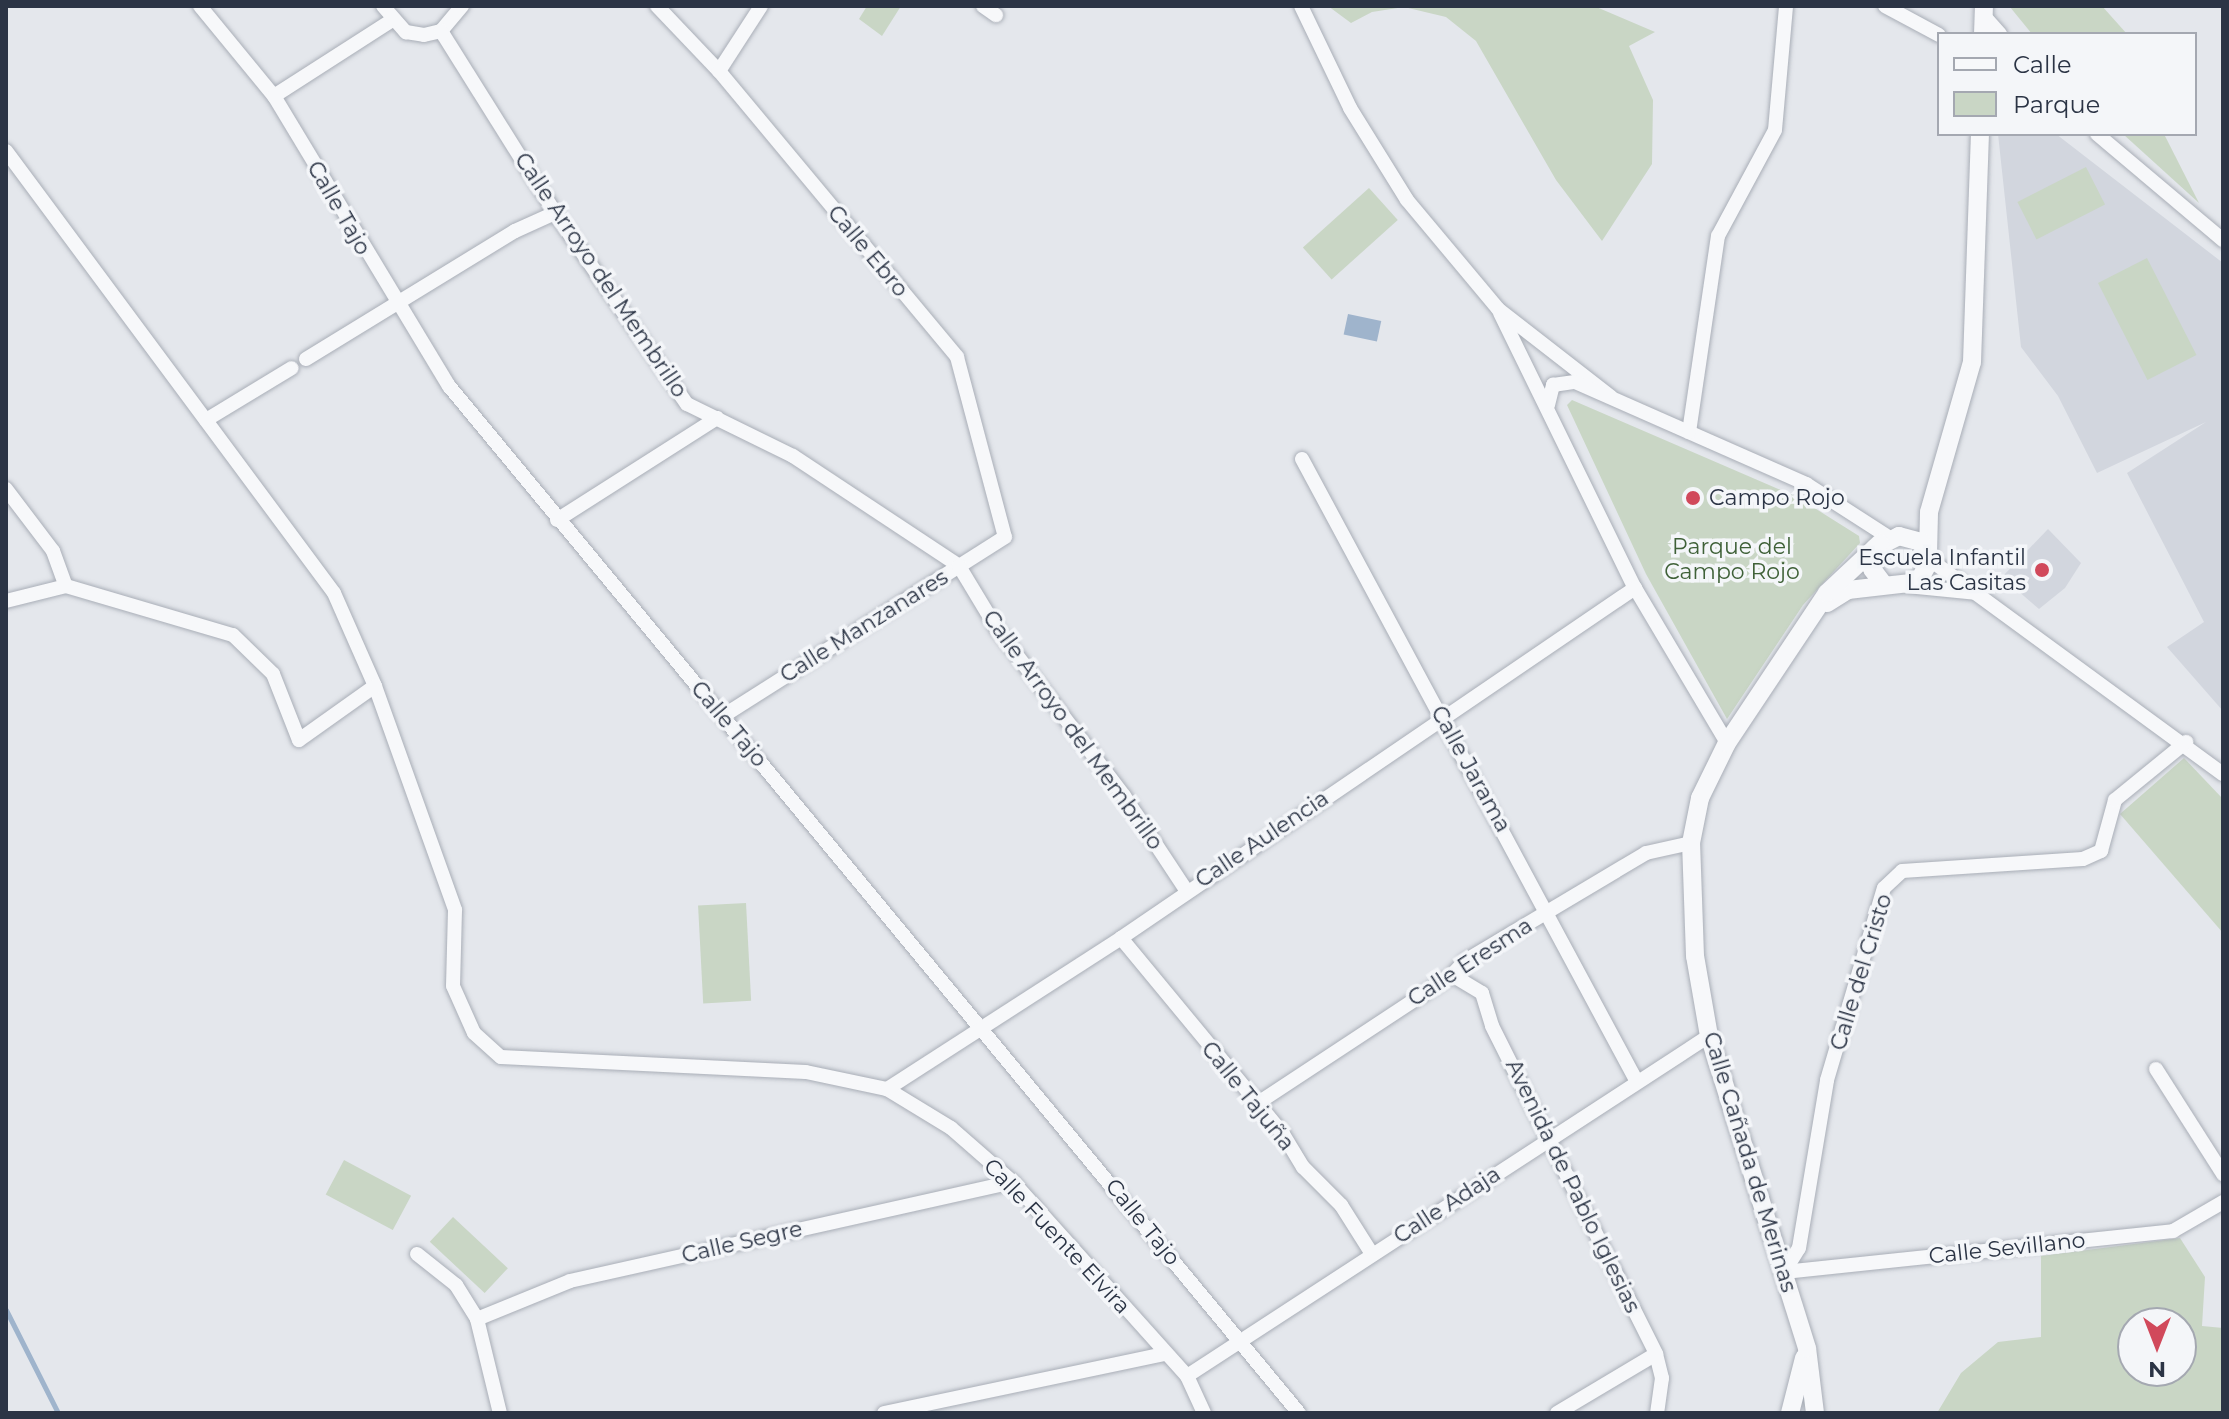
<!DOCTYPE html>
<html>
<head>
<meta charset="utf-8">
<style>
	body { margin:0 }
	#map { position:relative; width:2229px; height:1419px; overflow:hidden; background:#e4e7ec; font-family:Montserrat,sans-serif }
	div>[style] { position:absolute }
	.built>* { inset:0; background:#d2d6de }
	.green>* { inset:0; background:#c9d6c5; transform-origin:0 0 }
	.water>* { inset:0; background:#9fb4cc; transform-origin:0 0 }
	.stream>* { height:5px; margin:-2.5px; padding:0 2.5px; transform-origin:2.5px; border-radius:2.5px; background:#9fb4cc }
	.roads { filter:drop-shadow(0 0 2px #a9aeb7) drop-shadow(0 0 2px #a9aeb7) }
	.minor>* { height:14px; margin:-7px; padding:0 7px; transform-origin:7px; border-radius:7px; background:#f7f8fa }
	.tertiary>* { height:18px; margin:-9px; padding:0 9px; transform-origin:9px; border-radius:9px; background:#f7f8fa }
	.dots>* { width:22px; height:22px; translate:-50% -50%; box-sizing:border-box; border:4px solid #f4f6f9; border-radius:50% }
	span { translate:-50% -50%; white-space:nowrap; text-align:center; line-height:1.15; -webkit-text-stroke:7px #f4f6f9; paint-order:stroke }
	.street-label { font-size:22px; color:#2b3445 }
	.poi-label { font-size:22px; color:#2b3445 }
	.left { translate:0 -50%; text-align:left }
	.right { translate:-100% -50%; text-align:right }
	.park-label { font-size:22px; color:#3f6138 }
	.frame { position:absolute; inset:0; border:8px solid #2b3445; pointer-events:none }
	.legend { position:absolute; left:1937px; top:32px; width:260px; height:104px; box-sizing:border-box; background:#f4f6f9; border:2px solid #a4a8b1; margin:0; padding:10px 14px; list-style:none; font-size:24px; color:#2b3445 }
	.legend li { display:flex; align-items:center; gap:16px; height:40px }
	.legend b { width:40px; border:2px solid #a4a8b1 }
	.north { position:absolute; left:2117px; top:1307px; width:80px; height:80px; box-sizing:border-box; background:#f4f6f9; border:2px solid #a4a8b1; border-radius:50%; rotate:180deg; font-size:22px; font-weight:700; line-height:32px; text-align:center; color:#2b3445 }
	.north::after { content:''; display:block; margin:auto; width:28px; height:36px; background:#d1495b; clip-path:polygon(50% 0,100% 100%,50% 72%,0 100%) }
</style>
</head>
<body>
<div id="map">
	<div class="built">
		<div style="clip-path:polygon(1998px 134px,2056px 134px,2223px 263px,2223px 711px,2167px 647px,2204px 622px,2127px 473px,2206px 422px,2097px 473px,2058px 396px,2021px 347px)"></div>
		<div style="clip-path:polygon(2048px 529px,2081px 563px,2065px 588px,2039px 609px,2002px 577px)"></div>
	</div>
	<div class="green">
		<div style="clip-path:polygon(867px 6px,901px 6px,882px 36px,859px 19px)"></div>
		<div style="clip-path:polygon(1328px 6px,1594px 6px,1655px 32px,1629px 46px,1653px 100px,1652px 164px,1602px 241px,1556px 180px,1476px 41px,1446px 17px,1404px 7px,1372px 12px,1351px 23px)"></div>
		<div style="clip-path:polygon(2102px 6px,2127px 34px,2032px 34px,2010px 7px)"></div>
		<div style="clip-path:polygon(2123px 134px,2164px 134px,2199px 203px)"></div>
		<div style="left:2086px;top:167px;width:42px;height:77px;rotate:63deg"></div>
		<div style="left:1369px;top:188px;width:43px;height:89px;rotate:48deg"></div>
		<div style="left:2147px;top:258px;width:109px;height:55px;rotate:63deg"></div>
		<div style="clip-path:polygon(1572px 400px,1797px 497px,1859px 536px,1860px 543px,1803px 605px,1727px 719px,1646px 574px,1567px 405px)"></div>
		<div style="clip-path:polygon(2184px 758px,2223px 799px,2223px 933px,2120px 814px)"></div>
		<div style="left:746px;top:903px;width:98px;height:48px;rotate:87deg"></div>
		<div style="left:344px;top:1160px;width:76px;height:39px;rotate:28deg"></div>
		<div style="left:453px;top:1217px;width:75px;height:34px;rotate:43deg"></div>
		<div style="clip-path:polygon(evenodd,2180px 1238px,2205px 1277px,2202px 1326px,2223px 1328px,2223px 1413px,1937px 1413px,1961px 1373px,1998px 1342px,2041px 1337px,2041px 1256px,2180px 1238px,2133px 1323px,2181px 1323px,2181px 1371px,2133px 1371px,2133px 1323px)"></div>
	</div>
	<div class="water">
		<div style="left:1348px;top:314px;width:34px;height:21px;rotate:12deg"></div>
	</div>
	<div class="stream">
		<div style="left:6px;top:1310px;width:115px;rotate:63.2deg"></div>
	</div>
	<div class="roads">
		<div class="minor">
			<div style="left:200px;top:6px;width:117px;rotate:50.6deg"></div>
			<div style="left:274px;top:96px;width:339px;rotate:58.9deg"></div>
			<div style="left:449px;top:386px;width:1333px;rotate:50.39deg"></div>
			<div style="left:383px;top:6px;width:35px;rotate:49deg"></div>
			<div style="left:406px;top:32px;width:18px;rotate:9deg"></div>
			<div style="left:424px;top:35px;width:17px;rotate:-13deg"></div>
			<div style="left:441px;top:31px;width:33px;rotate:-50deg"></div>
			<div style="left:657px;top:6px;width:90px;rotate:46.4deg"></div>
			<div style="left:719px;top:71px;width:372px;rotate:50.2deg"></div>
			<div style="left:957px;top:357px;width:186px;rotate:75.1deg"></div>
			<div style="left:1005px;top:537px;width:334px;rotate:147.6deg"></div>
			<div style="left:983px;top:6px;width:16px;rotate:35deg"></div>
			<div style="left:1301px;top:6px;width:113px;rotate:64.3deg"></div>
			<div style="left:1350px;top:108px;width:108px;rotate:58.2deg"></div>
			<div style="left:1407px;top:200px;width:142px;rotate:50.1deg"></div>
			<div style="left:1498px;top:309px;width:143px;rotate:37.9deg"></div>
			<div style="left:1885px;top:6px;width:61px;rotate:28.2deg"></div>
			<div style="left:1984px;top:16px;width:24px;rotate:48deg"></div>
			<div style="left:441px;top:31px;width:215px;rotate:57.9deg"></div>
			<div style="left:555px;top:213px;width:232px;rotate:55.4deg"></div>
			<div style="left:687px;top:404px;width:118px;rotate:26.1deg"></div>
			<div style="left:793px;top:456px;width:199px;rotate:33.5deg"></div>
			<div style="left:959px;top:566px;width:74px;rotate:58.9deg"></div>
			<div style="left:997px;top:629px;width:210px;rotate:52.7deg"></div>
			<div style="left:1124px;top:796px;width:113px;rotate:56.6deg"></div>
			<div style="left:719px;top:71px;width:77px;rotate:-57.1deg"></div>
			<div style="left:274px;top:96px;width:139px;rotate:-32.7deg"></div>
			<div style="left:2097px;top:134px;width:165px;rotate:40.1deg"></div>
			<div style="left:6px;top:151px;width:550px;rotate:53.42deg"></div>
			<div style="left:334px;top:593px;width:102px;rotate:66.2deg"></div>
			<div style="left:375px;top:686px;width:238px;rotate:70.3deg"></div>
			<div style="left:455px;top:910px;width:76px;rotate:91.5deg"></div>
			<div style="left:453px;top:986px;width:51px;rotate:65.9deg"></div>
			<div style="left:474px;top:1033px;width:36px;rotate:42deg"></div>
			<div style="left:501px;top:1057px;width:305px;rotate:2.8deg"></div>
			<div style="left:806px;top:1072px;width:83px;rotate:11.9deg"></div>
			<div style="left:887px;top:1089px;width:75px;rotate:31.4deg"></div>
			<div style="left:951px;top:1128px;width:82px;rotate:41.1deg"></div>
			<div style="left:1013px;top:1182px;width:261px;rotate:48.1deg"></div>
			<div style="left:1187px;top:1376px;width:41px;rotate:65.3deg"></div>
			<div style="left:1500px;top:313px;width:306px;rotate:63.9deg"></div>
			<div style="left:1635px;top:588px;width:180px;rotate:59.3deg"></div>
			<div style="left:306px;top:359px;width:245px;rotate:-31.5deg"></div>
			<div style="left:515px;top:231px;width:44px;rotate:-24.2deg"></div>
			<div style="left:1548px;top:405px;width:21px;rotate:-76deg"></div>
			<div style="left:1553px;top:385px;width:22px;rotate:-8deg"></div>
			<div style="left:1575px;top:382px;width:253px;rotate:23.8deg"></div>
			<div style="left:1806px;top:484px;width:100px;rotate:32.7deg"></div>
			<div style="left:206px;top:420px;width:100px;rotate:-31.2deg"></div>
			<div style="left:1689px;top:432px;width:198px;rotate:-81.6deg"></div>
			<div style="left:1718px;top:236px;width:120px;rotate:-61.7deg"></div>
			<div style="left:1775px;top:130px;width:124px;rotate:-84.9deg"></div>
			<div style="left:1302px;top:459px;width:707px;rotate:61.73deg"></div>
			<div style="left:6px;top:489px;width:78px;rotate:52.8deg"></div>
			<div style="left:53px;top:551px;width:37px;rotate:70deg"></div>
			<div style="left:557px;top:520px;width:190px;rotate:-32.5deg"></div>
			<div style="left:1929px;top:559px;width:364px;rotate:36.2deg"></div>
			<div style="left:1907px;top:586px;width:71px;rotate:5.6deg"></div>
			<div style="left:6px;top:601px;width:62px;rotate:-14deg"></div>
			<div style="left:66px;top:586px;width:174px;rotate:16.4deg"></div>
			<div style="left:233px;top:635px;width:56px;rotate:44.3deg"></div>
			<div style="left:273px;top:674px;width:71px;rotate:68.5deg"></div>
			<div style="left:299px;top:740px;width:93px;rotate:-35.4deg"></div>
			<div style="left:1121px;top:938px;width:254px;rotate:50.4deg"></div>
			<div style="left:1283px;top:1134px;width:39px;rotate:59deg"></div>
			<div style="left:1303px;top:1167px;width:54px;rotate:45deg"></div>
			<div style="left:1341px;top:1205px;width:58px;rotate:57.7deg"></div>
			<div style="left:1452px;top:975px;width:35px;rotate:31deg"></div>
			<div style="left:1482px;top:993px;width:34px;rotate:73deg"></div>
			<div style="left:1492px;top:1026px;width:367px;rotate:63.4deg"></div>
			<div style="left:1656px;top:1354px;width:25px;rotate:76deg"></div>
			<div style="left:1662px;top:1378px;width:35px;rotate:98deg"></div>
			<div style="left:2156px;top:1069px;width:125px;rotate:57.5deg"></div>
			<div style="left:887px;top:1089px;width:278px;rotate:-32.8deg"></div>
			<div style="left:1121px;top:938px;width:622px;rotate:-34.25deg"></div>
			<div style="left:1258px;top:1103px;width:232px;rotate:-33.4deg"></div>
			<div style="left:1452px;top:975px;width:19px;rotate:-47deg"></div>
			<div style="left:1465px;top:961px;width:211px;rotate:-30.8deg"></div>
			<div style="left:1646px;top:853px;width:46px;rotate:-12.5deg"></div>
			<div style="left:417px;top:1254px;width:50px;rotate:38.5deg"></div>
			<div style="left:456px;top:1285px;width:40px;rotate:58deg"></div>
			<div style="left:477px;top:1319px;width:97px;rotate:76.3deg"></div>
			<div style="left:1784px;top:1272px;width:28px;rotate:-58deg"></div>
			<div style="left:1799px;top:1248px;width:170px;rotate:-80.5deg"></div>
			<div style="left:1827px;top:1080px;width:200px;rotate:-73.5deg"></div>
			<div style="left:1884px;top:888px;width:25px;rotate:-43deg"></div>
			<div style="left:1902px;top:871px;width:181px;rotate:-3.8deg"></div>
			<div style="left:2083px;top:859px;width:20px;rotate:-24deg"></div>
			<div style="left:2101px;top:851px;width:53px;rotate:-74.6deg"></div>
			<div style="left:2115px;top:800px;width:92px;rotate:-39.2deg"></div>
			<div style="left:1784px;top:1272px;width:391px;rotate:-6deg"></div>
			<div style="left:2173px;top:1231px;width:58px;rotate:-30.1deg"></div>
			<div style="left:477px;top:1319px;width:100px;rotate:-22.2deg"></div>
			<div style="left:570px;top:1281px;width:454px;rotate:-12.6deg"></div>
			<div style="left:1187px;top:1376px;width:623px;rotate:-33.08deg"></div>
			<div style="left:884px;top:1413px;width:287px;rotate:-11.9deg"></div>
			<div style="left:1557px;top:1413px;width:115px;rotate:-30.8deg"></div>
		</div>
		<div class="tertiary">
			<div style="left:1983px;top:34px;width:28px;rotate:-88deg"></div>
			<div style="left:1928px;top:554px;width:42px;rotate:-88.6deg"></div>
			<div style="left:1929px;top:512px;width:156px;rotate:-74deg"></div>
			<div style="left:1972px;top:362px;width:228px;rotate:-88deg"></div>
			<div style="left:1827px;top:603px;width:25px;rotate:-32deg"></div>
			<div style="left:1848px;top:590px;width:70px;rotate:-6.5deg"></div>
			<div style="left:1918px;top:582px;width:23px;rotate:-61deg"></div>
			<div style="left:1929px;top:562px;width:22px;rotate:-112deg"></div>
			<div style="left:1921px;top:542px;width:23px;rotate:-165deg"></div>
			<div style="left:1899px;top:536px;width:27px;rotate:153deg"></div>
			<div style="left:1875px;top:548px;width:21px;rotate:98deg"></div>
			<div style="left:1872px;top:569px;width:20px;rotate:53deg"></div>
			<div style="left:1790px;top:1413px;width:57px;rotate:-75.7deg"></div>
			<div style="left:1815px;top:1413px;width:65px;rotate:-97deg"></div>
			<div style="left:1807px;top:1348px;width:327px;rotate:-107.4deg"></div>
			<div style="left:1709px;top:1036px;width:81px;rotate:-99.9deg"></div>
			<div style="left:1695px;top:956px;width:113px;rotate:-92deg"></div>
			<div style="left:1691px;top:843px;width:46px;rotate:-78.7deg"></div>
			<div style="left:1700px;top:798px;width:61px;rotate:-63.9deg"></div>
			<div style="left:1727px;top:743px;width:180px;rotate:-56.3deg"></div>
			<div style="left:1827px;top:593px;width:73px;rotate:-43.3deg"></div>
		</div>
	</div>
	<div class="dots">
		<div style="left:1693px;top:498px;background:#d1495b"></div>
		<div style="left:2042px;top:570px;background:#d1495b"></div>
	</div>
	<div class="street-label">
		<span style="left:339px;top:208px;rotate:60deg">Calle Tajo</span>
		<span style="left:868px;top:251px;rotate:50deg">Calle Ebro</span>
		<span style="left:601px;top:275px;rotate:56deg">Calle Arroyo del Membrillo</span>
		<span style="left:864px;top:626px;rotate:-32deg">Calle Manzanares</span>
		<span style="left:729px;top:724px;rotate:50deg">Calle Tajo</span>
		<span style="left:1073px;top:730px;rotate:54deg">Calle Arroyo del Membrillo</span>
		<span style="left:1471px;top:769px;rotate:61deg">Calle Jarama</span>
		<span style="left:1262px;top:839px;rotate:-34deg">Calle Aulencia</span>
		<span style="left:1470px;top:962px;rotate:-33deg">Calle Eresma</span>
		<span style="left:1861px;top:972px;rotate:-73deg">Calle del Cristo</span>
		<span style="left:1248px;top:1096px;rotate:51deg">Calle Tajuña</span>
		<span style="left:1750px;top:1162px;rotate:73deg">Calle Cañada de Merinas</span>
		<span style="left:1573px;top:1186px;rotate:64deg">Avenida de Pablo Iglesias</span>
		<span style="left:1447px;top:1205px;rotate:-33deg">Calle Adaja</span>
		<span style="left:1143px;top:1222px;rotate:51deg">Calle Tajo</span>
		<span style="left:1057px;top:1236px;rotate:47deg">Calle Fuente Elvira</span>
		<span style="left:742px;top:1242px;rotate:-13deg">Calle Segre</span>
		<span style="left:2007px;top:1248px;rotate:-6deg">Calle Sevillano</span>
	</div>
	<div class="poi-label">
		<span class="left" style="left:1709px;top:498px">Campo Rojo</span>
		<span class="right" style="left:2026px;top:570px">Escuela Infantil<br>Las Casitas</span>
	</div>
	<div class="park-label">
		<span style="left:1732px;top:559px">Parque del<br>Campo Rojo</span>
	</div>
	<div class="frame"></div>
	<ul class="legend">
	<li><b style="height:10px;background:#f7f8fa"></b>Calle</li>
	<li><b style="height:22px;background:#c9d6c5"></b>Parque</li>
	</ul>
	<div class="north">N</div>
</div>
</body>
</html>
